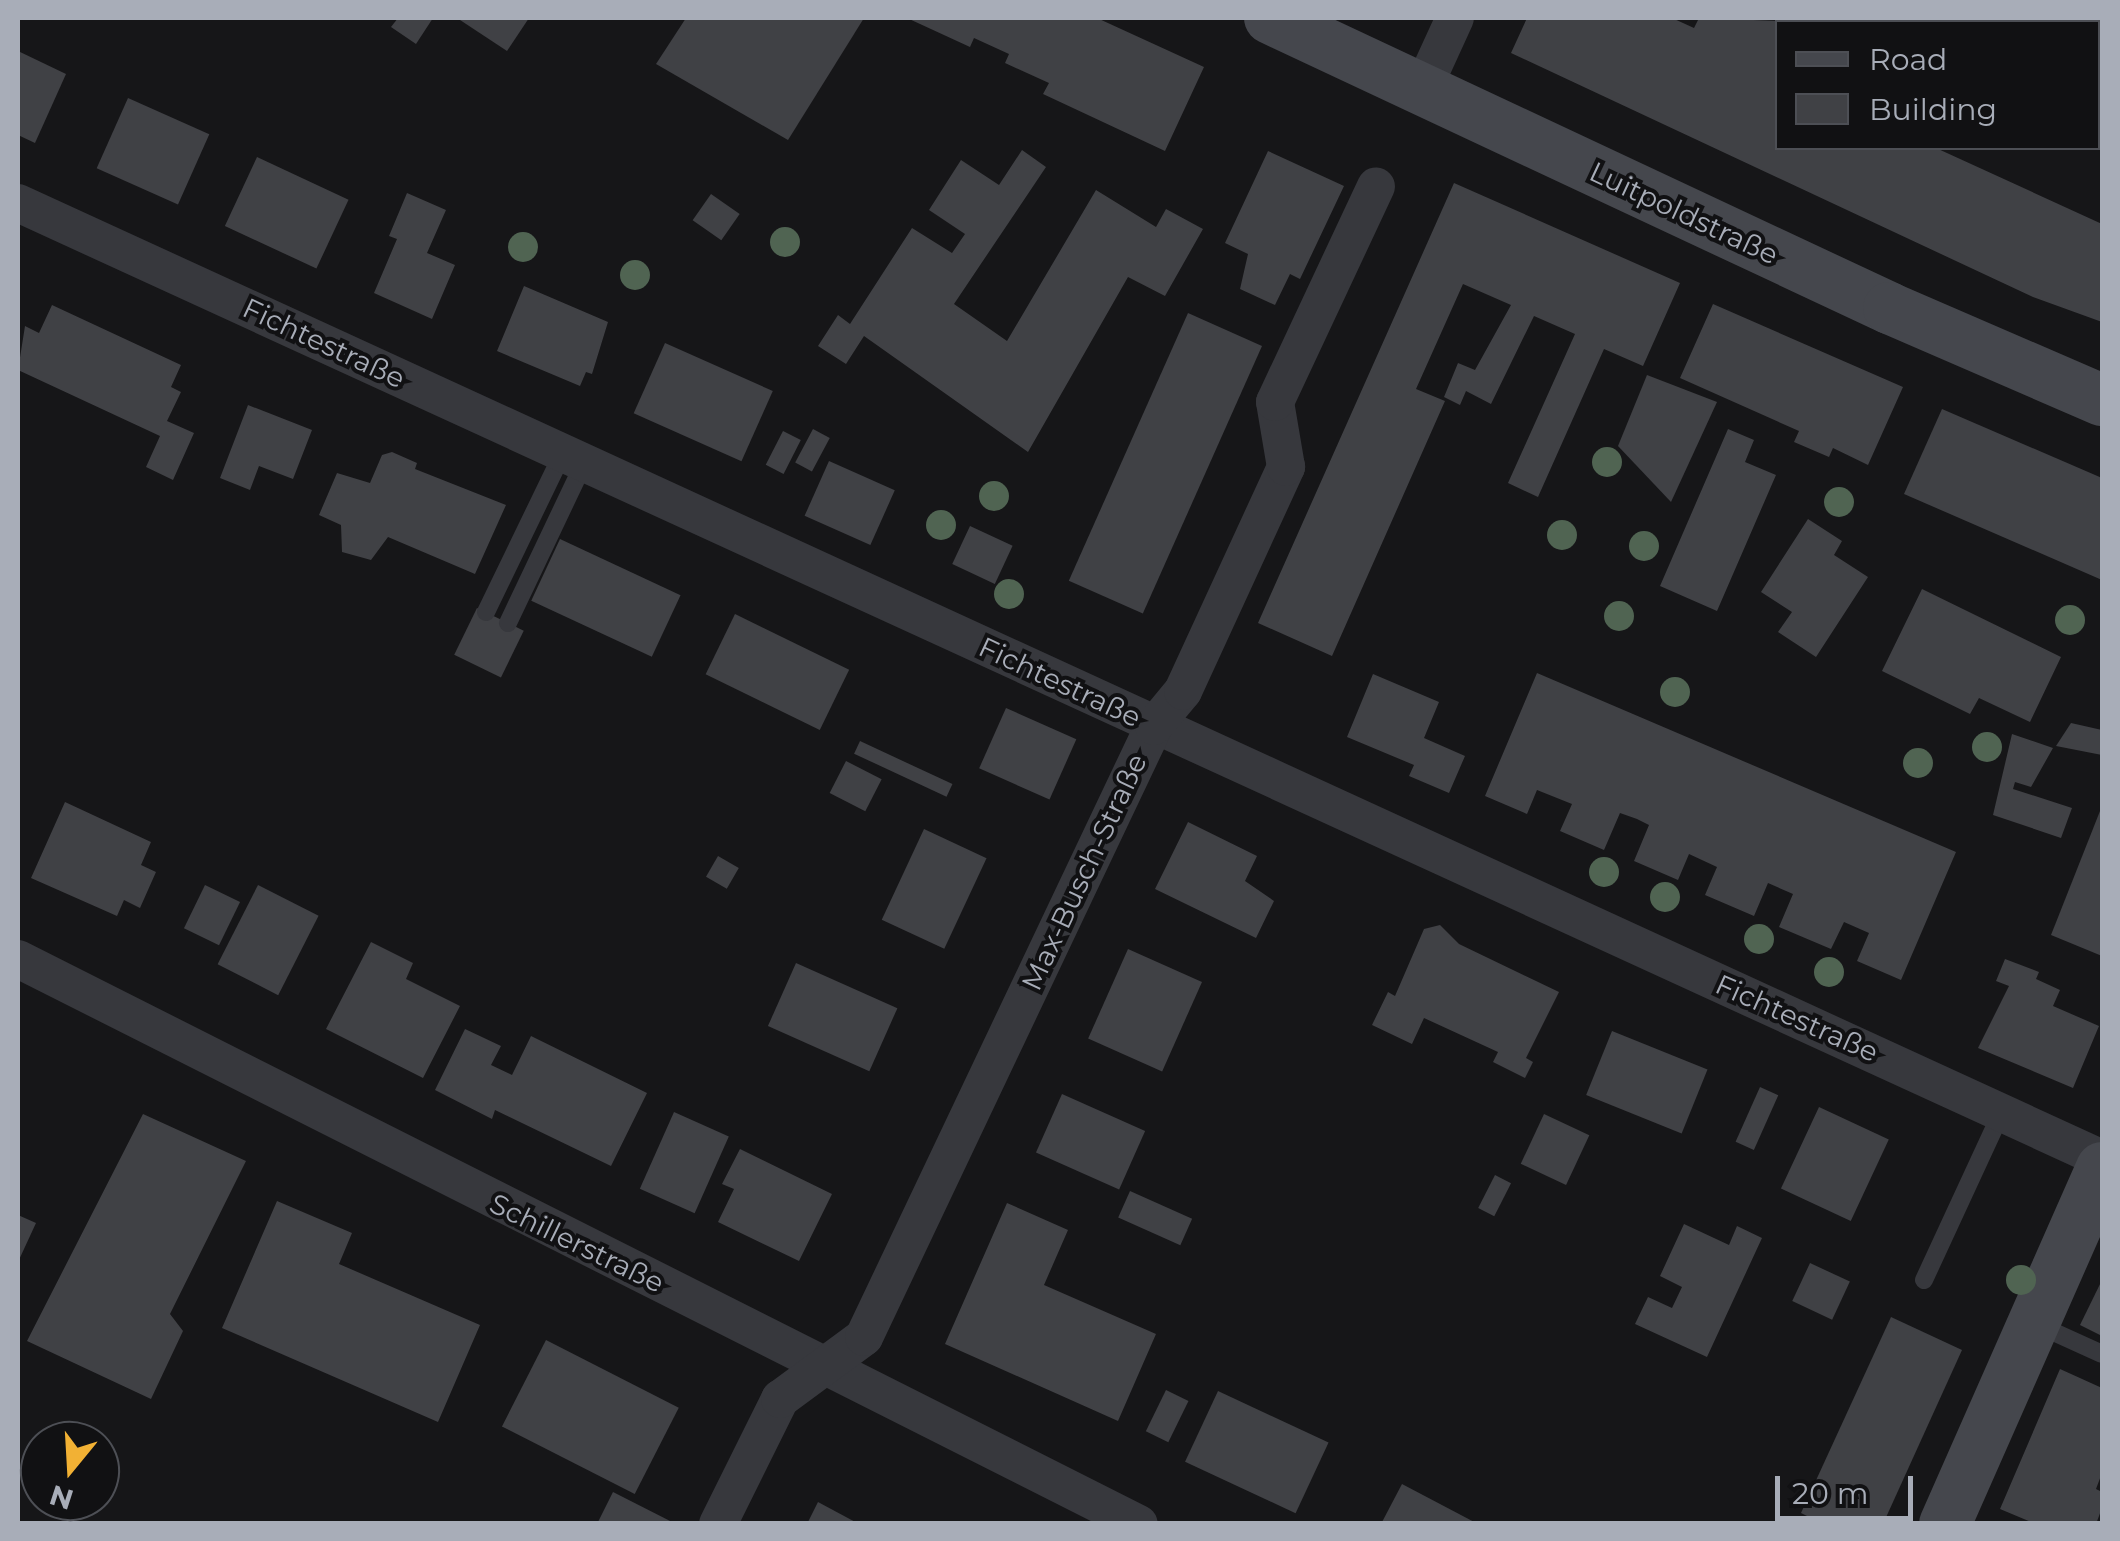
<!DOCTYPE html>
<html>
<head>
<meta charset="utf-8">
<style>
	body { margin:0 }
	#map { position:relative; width:2120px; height:1541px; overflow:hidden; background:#161618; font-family:Montserrat,sans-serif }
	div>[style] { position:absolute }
	.building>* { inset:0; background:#404145; transform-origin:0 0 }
	.lane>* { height:18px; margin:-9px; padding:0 9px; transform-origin:9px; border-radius:9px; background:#37383d }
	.street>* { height:38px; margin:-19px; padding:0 19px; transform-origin:19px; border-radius:19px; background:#37383d }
	.secondary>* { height:52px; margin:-26px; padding:0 26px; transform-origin:26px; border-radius:26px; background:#45474d }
	.trees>* { width:30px; height:30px; margin:-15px; border-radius:50%; background:#506452 }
	span { translate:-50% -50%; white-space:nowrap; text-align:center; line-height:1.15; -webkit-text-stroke:8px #111113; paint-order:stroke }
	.street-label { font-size:28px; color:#a8adb8 }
	.frame { position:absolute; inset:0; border:20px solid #a8adb8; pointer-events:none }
	.legend { position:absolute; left:1775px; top:20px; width:325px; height:130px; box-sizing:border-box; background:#111113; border:2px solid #4d4f55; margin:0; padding:12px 18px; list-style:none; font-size:30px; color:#a8adb8 }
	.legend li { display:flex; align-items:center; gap:20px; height:50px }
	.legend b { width:50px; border:2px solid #4d4f55 }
	.north { position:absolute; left:20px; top:1421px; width:100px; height:100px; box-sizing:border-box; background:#111113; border:2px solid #4d4f55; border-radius:50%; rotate:198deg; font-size:28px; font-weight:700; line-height:40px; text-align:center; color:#a8adb8 }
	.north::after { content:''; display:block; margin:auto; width:35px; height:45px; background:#f2b134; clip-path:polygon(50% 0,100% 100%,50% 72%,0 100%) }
	.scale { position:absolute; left:1775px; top:1476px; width:138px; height:45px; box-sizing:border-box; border:5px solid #a8adb8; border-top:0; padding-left:12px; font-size:30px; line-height:35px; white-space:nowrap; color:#a8adb8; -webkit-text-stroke:8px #111113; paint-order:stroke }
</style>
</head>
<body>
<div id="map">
	<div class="building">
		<div style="clip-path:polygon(398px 18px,433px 18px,416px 44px,391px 27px)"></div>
		<div style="clip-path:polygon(457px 18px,529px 18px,507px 51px)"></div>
		<div style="clip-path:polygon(686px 18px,864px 18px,788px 140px,656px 64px)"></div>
		<div style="clip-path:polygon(907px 18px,1097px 18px,1204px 67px,1165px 151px,1043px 94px,1049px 83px,1005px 63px,1009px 54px,974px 38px,970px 47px)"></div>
		<div style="clip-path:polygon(1527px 18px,1672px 18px,1694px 28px,1699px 18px,1807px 22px,1778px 22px,1778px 148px,1936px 148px,2102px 224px,2102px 322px,2033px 297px,1511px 53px)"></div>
		<div style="clip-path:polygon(18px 51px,66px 74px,35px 143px,18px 135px)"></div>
		<div style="left:128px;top:98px;width:89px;height:77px;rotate:24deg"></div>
		<div style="clip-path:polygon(1022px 150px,1046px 167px,954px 304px,1007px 341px,1096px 190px,1156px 227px,1166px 209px,1203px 229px,1165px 296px,1128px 277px,1028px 452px,864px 336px,846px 364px,818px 346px,838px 315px,850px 324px,912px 228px,952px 253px,965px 234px,929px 210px,961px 160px,999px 185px)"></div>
		<div style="clip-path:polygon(1268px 151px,1344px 186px,1300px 279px,1290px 274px,1275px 305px,1240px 289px,1248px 254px,1225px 243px)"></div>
		<div style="left:257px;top:157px;width:101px;height:76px;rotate:25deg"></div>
		<div style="clip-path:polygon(1454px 183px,1680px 283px,1643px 366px,1604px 349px,1538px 497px,1508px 483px,1575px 334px,1534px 316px,1491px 404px,1466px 391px,1460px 405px,1444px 397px,1458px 363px,1475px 370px,1511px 305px,1463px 284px,1416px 389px,1445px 401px,1332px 656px,1258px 623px)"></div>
		<div style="clip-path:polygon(407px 193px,446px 210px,427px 253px,455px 265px,432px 319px,374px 293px,397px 239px,389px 236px)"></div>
		<div style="left:711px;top:194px;width:35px;height:32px;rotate:35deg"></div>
		<div style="clip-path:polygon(524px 286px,608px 322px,592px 374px,586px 372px,580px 386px,497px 351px)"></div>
		<div style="clip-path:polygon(1713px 304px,1903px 387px,1868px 465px,1833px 448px,1829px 457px,1794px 442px,1799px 431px,1680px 378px)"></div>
		<div style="clip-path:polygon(52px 305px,181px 365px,171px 387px,181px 392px,167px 421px,194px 433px,173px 480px,146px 467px,160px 436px,18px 370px,25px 326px,39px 333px)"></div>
		<div style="left:1188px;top:313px;width:81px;height:293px;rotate:24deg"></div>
		<div style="left:665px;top:343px;width:118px;height:77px;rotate:24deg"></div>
		<div style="clip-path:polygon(1647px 375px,1717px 402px,1671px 502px,1618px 446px)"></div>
		<div style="clip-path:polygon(248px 405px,312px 430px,293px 479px,259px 466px,250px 490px,220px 478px)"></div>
		<div style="clip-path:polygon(1942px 409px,2102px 478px,2102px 580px,1904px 494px)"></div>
		<div style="left:813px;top:429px;width:19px;height:38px;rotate:28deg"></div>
		<div style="clip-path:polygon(1728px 429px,1754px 440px,1745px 462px,1776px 475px,1717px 611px,1660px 586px)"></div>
		<div style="left:783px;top:431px;width:20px;height:38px;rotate:27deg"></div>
		<div style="clip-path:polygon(392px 452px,417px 463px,415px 469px,506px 505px,475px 574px,388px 537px,371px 560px,342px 552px,341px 525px,319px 515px,337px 473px,370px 483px,382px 455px)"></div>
		<div style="left:829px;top:461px;width:72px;height:60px;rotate:24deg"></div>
		<div style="clip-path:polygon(1808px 519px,1842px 541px,1834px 555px,1868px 577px,1816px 657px,1778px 632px,1792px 612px,1761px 592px)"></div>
		<div style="left:970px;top:526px;width:47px;height:42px;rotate:25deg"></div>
		<div style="left:560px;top:539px;width:133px;height:68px;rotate:25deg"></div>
		<div style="clip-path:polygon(1922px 589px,2061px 657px,2030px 722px,1979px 698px,1970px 714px,1882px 671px)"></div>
		<div style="left:477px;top:608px;width:52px;height:52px;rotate:26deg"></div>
		<div style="left:735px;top:614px;width:127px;height:67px;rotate:26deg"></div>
		<div style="clip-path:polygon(1537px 673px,1956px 852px,1901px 980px,1857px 961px,1869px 933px,1844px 922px,1831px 949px,1779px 927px,1793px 894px,1768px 883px,1754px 916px,1705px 895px,1717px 867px,1689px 854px,1678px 880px,1634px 861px,1649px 825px,1637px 819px,1620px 813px,1604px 850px,1560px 831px,1572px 804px,1537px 790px,1527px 814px,1485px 796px)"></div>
		<div style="clip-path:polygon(1373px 674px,1439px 702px,1424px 738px,1465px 756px,1449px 793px,1409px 776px,1414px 765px,1347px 737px)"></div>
		<div style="left:1006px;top:708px;width:77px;height:66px;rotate:24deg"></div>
		<div style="clip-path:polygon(2071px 723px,2102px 730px,2102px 755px,2056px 746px)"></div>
		<div style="clip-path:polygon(2012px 734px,2053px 748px,2031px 787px,2015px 782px,2013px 789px,2072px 808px,2061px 838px,1993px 815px)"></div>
		<div style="left:860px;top:741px;width:102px;height:14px;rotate:25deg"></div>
		<div style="left:846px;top:761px;width:40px;height:36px;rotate:27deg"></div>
		<div style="clip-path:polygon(65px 802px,151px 842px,141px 865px,156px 872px,140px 908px,124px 900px,117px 916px,31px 878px)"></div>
		<div style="clip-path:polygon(2102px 806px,2102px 956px,2051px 935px)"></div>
		<div style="clip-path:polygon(1188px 822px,1257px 856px,1245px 881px,1274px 901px,1256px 938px,1155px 889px)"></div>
		<div style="left:924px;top:829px;width:69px;height:100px;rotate:25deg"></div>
		<div style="left:718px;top:856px;width:24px;height:24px;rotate:30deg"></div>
		<div style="left:205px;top:885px;width:39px;height:48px;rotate:26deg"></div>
		<div style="left:258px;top:885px;width:68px;height:89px;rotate:27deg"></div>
		<div style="clip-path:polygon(1440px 925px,1459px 944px,1559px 992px,1526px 1058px,1533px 1062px,1525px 1078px,1493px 1062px,1498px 1052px,1424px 1018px,1412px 1044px,1372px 1025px,1388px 992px,1395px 996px,1424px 929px)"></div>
		<div style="clip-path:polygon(371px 942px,413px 963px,406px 979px,460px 1006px,423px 1078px,326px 1029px)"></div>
		<div style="left:1128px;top:949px;width:81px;height:98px;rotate:24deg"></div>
		<div style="clip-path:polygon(2005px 959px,2039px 972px,2036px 979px,2060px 990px,2053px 1006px,2099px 1026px,2073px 1088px,1978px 1048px,2009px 986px,1996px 981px)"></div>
		<div style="left:796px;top:963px;width:111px;height:69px;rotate:24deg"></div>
		<div style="clip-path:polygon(465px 1029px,501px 1046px,491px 1065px,512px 1075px,531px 1036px,647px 1093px,611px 1166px,495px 1110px,492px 1119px,435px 1090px)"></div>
		<div style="left:1612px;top:1031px;width:103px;height:69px;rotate:22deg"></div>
		<div style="left:1760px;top:1087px;width:20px;height:60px;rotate:24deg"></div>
		<div style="left:1062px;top:1094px;width:91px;height:64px;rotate:24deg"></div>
		<div style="left:1819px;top:1107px;width:77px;height:90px;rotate:25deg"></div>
		<div style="left:674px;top:1112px;width:60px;height:84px;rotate:24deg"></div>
		<div style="clip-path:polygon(143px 1114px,246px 1161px,170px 1314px,183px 1331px,151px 1399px,27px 1341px)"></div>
		<div style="left:1544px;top:1114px;width:50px;height:55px;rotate:25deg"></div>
		<div style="clip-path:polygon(740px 1149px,832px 1194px,799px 1261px,718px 1222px,734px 1189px,722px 1184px)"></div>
		<div style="left:1495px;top:1175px;width:18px;height:37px;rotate:27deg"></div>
		<div style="left:1130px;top:1191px;width:68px;height:29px;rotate:24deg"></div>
		<div style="clip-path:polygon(277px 1201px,352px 1233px,339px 1264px,480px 1325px,438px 1422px,222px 1328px)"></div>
		<div style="clip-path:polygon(1007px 1203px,1068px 1230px,1044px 1285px,1156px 1334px,1118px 1421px,945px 1344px)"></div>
		<div style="clip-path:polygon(18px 1215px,36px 1223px,18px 1262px)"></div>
		<div style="clip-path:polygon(1684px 1224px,1729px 1245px,1737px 1226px,1762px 1238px,1707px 1357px,1635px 1324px,1648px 1297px,1672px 1308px,1682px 1287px,1660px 1276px)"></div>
		<div style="left:1810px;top:1263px;width:44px;height:42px;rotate:25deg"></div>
		<div style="clip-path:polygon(2102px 1280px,2102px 1336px,2080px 1325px)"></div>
		<div style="clip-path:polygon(1891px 1317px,1962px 1350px,1883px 1524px,1823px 1524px,1801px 1513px)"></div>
		<div style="left:546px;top:1340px;width:149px;height:97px;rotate:27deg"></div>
		<div style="clip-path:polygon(2060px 1369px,2102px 1388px,2102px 1473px,2096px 1489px,2102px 1492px,2102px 1508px,2096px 1524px,2036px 1524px,2000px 1509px)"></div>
		<div style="left:1166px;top:1390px;width:25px;height:46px;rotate:26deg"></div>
		<div style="left:1218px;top:1391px;width:122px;height:78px;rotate:25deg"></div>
		<div style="clip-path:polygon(1402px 1484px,1478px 1524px,1381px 1524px)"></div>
		<div style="clip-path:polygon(613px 1492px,676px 1524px,597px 1524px)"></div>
		<div style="clip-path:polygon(818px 1502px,859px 1524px,807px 1524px)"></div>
	</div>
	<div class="lane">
		<div style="left:486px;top:612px;width:177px;rotate:-64.2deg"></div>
		<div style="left:508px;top:623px;width:177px;rotate:-64.6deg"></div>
		<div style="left:1924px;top:1280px;width:186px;rotate:-65.2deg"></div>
		<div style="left:2036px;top:1324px;width:72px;rotate:24.4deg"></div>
	</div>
	<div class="street">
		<div style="left:1950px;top:18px;width:12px;rotate:20deg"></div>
		<div style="left:1422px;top:90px;width:79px;rotate:-65.4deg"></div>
		<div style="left:18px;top:203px;width:2293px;rotate:24.64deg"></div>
		<div style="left:18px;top:959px;width:1255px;rotate:26.75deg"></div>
		<div style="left:718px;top:1524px;width:140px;rotate:-63.6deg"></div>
		<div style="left:780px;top:1399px;width:104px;rotate:-36.4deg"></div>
		<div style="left:864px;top:1337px;width:676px;rotate:-64.61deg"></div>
		<div style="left:1154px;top:726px;width:45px;rotate:-50.4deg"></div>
		<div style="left:1183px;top:691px;width:247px;rotate:-65.3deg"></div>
		<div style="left:1286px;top:467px;width:66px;rotate:-99.6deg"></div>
		<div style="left:1275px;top:402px;width:238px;rotate:-64.9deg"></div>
	</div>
	<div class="secondary">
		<div style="left:1270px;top:18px;width:684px;rotate:25.1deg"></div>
		<div style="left:1889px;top:308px;width:232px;rotate:23.4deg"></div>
		<div style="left:1945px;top:1524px;width:389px;rotate:-66.2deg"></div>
	</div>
	<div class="trees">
		<div style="left:785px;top:242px"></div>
		<div style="left:523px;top:247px"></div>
		<div style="left:635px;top:275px"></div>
		<div style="left:1607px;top:462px"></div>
		<div style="left:994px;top:496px"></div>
		<div style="left:1839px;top:502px"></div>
		<div style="left:941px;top:525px"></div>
		<div style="left:1562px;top:535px"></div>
		<div style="left:1644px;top:546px"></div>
		<div style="left:1009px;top:594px"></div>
		<div style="left:1619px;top:616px"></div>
		<div style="left:2070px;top:620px"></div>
		<div style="left:1675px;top:692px"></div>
		<div style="left:1987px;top:747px"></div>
		<div style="left:1918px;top:763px"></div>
		<div style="left:1604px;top:872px"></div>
		<div style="left:1665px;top:897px"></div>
		<div style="left:1759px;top:939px"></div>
		<div style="left:1829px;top:972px"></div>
		<div style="left:2021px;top:1280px"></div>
	</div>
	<div class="street-label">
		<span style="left:1684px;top:213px;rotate:25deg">Luitpoldstraße</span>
		<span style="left:324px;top:343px;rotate:25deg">Fichtestraße</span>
		<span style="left:1060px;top:682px;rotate:25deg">Fichtestraße</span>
		<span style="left:1084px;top:872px;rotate:-65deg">Max-Busch-Straße</span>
		<span style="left:1797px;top:1018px;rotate:24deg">Fichtestraße</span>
		<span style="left:577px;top:1243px;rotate:26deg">Schillerstraße</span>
	</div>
	<div class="frame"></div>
	<ul class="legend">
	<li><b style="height:12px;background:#45474d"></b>Road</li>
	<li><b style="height:28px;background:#404145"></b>Building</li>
	</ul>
	<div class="north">N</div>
	<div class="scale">20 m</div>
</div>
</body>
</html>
